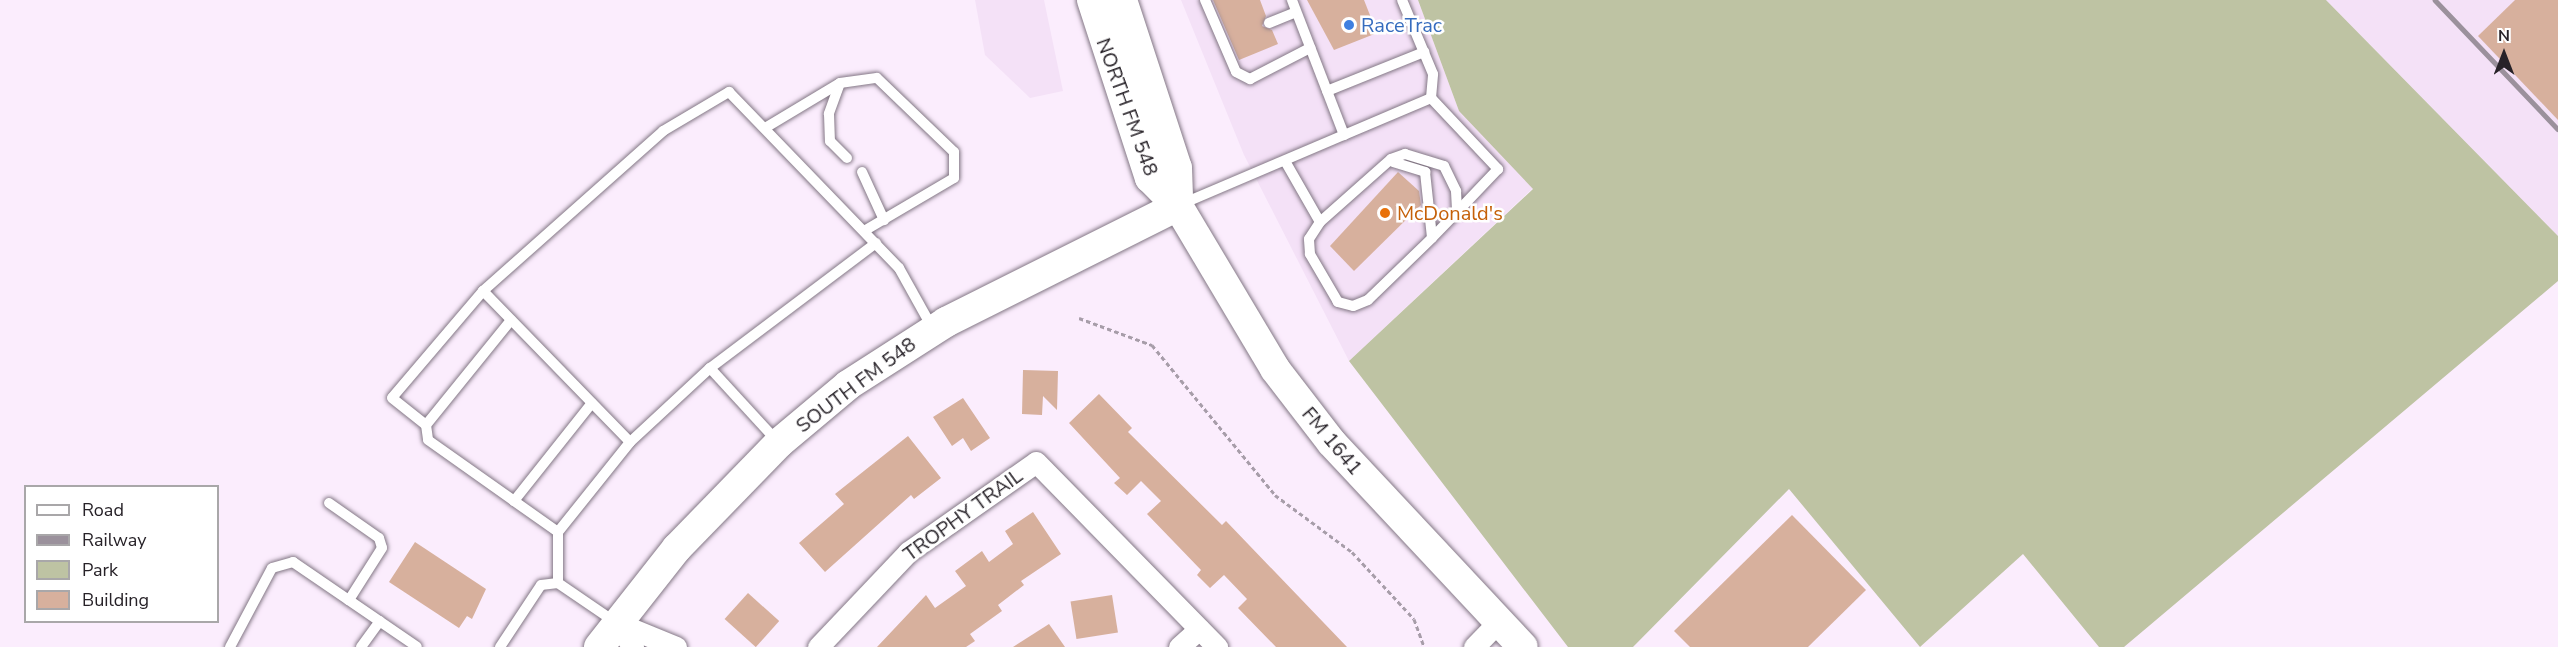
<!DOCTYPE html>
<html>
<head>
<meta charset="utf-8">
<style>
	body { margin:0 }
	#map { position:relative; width:2558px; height:647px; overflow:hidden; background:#fbedfd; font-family:"Nunito Sans",sans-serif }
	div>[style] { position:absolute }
	.built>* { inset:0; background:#f4e1f7 }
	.green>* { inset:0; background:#bec3a3 }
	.building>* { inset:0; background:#d7b09d; transform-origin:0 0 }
	.path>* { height:3px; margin-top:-1.5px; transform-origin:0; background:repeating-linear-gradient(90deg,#a79da9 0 4.5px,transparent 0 7.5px) }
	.roads { filter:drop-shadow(0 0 2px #837785) drop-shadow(0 0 2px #837785) }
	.lane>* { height:10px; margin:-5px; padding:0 5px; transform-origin:5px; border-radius:5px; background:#fff }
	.street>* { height:21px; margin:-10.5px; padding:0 10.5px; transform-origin:10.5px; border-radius:10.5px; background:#fff }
	.secondary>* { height:30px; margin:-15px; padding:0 15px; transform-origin:15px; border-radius:15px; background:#fff }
	.rail>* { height:4.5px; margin:-2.25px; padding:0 2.25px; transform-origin:2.25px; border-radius:2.25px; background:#9b919c }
	.dots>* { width:16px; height:16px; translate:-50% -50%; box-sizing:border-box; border:3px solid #fff; border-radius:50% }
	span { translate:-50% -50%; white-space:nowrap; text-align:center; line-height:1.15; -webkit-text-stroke:5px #fff; paint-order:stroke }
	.shop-label { font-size:20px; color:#366cbe }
	.left { translate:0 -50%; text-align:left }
	.street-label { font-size:20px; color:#272228 }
	.food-label { font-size:20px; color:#c56008 }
	.legend { position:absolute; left:24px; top:485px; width:195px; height:138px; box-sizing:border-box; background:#fff; border:2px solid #a9a7a9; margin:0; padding:8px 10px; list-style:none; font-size:18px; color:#272228 }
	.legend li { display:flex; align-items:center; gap:12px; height:30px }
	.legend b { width:30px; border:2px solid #a9a7a9 }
	.north { position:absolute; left:2474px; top:24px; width:60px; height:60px; -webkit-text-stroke:4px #fff; paint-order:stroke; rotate:0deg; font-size:16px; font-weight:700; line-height:24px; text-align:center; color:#272228 }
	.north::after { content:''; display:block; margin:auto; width:21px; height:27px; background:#272228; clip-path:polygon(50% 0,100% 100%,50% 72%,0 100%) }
</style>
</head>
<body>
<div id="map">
	<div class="built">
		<div style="clip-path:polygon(975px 0,1044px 0,1063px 91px,1030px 98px,985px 55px)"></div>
		<div style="clip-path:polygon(1181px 0,1418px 0,1459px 111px,1533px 188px,1349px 361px,1244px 155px)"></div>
		<div style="clip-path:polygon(2326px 0,2558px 0,2558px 236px)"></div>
	</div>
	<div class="green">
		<div style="clip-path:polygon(1418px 0,2326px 0,2558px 236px,2558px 281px,2124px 647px,2099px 647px,2023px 554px,1920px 647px,1789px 489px,1633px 647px,1568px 647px,1349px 361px,1533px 189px,1459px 111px)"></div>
	</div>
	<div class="building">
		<div style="clip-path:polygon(1213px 0,1260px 0,1266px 16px,1262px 26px,1272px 30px,1278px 44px,1239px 60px)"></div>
		<div style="clip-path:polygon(1307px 0,1364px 0,1377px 33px,1334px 50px)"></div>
		<div style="clip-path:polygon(2515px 0,2558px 0,2558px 120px,2478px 36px)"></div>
		<div style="clip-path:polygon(1398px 172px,1419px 191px,1421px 205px,1354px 271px,1330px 246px)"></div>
		<div style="clip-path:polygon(1023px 370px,1058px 371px,1057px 410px,1043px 396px,1042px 415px,1022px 414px)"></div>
		<div style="clip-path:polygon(1099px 394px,1132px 428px,1128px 432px,1222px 525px,1226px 521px,1347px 647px,1276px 647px,1238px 608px,1247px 599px,1224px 575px,1210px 588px,1197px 575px,1201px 570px,1147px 514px,1161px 501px,1141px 481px,1127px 495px,1114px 483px,1120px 478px,1069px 423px)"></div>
		<div style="clip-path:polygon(963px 398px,990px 438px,971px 451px,963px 438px,952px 446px,933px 417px)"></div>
		<div style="clip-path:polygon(908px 436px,941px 478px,914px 499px,911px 495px,825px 572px,799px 543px,844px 504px,835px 494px)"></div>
		<div style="clip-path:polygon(1033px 512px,1061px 554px,1021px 581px,1024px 585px,998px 605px,1002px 611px,970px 634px,975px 641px,966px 647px,877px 647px,926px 595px,935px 608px,966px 586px,955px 571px,982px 551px,989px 562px,1013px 544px,1005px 531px)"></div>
		<div style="clip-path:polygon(1792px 515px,1866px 590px,1808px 647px,1690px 647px,1674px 631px)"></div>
		<div style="clip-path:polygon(415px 542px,486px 589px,472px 619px,467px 616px,459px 628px,389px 582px)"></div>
		<div style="left:748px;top:593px;width:42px;height:35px;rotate:42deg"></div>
		<div style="left:1112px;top:595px;width:38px;height:42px;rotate:81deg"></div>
		<div style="clip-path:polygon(1049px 624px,1065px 647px,1013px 647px)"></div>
	</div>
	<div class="path">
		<div style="left:1079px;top:318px;width:78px;rotate:20.3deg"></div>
		<div style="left:1152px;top:345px;width:194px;rotate:50.6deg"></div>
		<div style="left:1275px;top:495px;width:96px;rotate:36.5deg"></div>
		<div style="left:1352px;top:552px;width:91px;rotate:47.2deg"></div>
		<div style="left:1414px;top:619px;width:30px;rotate:70deg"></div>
	</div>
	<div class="roads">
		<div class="lane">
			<div style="left:1205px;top:0;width:78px;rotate:66.7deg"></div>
			<div style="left:1236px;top:72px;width:16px;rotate:27deg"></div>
			<div style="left:1250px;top:79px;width:68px;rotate:-27.3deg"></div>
			<div style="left:1269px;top:23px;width:29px;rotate:-22deg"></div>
			<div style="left:840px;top:83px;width:33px;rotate:110deg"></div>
			<div style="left:829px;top:114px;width:27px;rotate:88deg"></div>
			<div style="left:830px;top:141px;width:24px;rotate:45deg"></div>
			<div style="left:1327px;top:91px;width:105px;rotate:-21.9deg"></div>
			<div style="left:1431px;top:98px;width:98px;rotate:46.7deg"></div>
			<div style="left:1498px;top:169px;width:59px;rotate:133.6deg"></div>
			<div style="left:1457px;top:212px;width:36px;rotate:134deg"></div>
			<div style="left:1432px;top:238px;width:89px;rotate:135.9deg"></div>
			<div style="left:1368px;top:300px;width:16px;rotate:158deg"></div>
			<div style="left:1353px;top:306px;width:16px;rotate:-165deg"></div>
			<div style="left:1338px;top:302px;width:56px;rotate:-120.3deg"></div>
			<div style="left:1310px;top:254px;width:15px;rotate:-94deg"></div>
			<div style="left:1309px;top:239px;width:20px;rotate:-57deg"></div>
			<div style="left:1320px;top:222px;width:95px;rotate:-41.6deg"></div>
			<div style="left:1391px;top:159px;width:15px;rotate:-20deg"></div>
			<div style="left:1405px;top:154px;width:41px;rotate:17.1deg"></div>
			<div style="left:1444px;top:166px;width:28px;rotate:64deg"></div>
			<div style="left:1456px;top:191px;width:21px;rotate:87deg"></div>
			<div style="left:765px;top:128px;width:87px;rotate:-31deg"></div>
			<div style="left:840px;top:83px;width:37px;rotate:-8deg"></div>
			<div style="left:877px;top:78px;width:107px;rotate:43.9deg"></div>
			<div style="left:954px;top:152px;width:26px;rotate:90deg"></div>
			<div style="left:954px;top:178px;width:104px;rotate:149.5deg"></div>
			<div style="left:1344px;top:135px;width:95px;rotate:-23deg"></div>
			<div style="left:1431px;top:98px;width:24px;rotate:-85deg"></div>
			<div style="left:1433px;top:74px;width:80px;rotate:-112.7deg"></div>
			<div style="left:1285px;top:161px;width:70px;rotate:60.2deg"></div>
			<div style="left:1393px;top:162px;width:34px;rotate:17deg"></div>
			<div style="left:1425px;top:172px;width:66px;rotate:83.9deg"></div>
			<div style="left:862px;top:172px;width:53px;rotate:65.4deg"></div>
			<div style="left:1182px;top:204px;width:176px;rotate:-23.1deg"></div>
			<div style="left:1344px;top:135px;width:145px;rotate:-111.1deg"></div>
			<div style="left:876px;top:243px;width:208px;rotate:143deg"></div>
			<div style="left:710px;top:368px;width:109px;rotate:137.2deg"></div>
			<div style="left:630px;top:442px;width:211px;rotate:-134.2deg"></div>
			<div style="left:483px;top:291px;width:241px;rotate:-41.6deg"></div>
			<div style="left:663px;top:131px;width:77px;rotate:-30.6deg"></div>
			<div style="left:729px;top:92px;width:245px;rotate:46deg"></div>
			<div style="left:899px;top:268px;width:70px;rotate:60.9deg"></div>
			<div style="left:483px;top:291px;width:140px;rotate:130.4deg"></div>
			<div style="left:392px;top:398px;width:43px;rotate:38.5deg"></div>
			<div style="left:426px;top:425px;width:15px;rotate:82deg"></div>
			<div style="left:428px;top:440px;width:105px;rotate:35.3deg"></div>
			<div style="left:710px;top:368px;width:99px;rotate:47.5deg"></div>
			<div style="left:426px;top:425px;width:135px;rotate:-51deg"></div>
			<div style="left:329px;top:503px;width:61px;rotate:35deg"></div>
			<div style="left:379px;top:538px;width:10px;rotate:73deg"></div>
			<div style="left:382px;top:548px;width:62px;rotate:122.4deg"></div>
			<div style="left:558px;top:532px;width:54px;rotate:-144.8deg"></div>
			<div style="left:514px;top:501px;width:125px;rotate:-51.5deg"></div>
			<div style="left:558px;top:583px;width:51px;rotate:-90deg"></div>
			<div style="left:558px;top:532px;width:115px;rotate:-51.3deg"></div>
			<div style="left:230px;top:647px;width:89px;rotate:-62deg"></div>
			<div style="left:272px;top:568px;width:22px;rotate:-16deg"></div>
			<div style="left:293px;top:562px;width:150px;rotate:34.4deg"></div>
			<div style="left:361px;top:647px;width:32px;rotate:-54deg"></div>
			<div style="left:500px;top:647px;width:74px;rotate:-56.5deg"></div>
			<div style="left:541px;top:585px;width:17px;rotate:-7deg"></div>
			<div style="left:558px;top:583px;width:69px;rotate:34.4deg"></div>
		</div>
		<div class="street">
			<div style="left:615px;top:622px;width:66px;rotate:22.3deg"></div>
			<div style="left:615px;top:622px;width:31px;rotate:54deg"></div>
			<div style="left:818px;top:647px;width:131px;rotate:-46.5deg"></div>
			<div style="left:908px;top:552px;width:156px;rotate:-35.1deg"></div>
			<div style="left:1036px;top:462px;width:259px;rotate:45.6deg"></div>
			<div style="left:1179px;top:647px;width:27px;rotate:-42deg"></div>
			<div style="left:1474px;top:647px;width:35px;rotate:-46deg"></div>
		</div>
		<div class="secondary">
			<div style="left:1092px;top:0;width:187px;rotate:72deg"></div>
			<div style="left:1150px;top:178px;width:40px;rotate:45deg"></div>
			<div style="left:1178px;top:206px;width:190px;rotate:59.2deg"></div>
			<div style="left:1275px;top:369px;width:93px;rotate:52.4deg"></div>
			<div style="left:1332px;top:443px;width:279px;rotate:46.9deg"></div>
			<div style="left:1122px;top:0;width:177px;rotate:71.9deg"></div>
			<div style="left:1177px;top:168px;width:38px;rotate:88deg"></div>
			<div style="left:599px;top:647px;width:126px;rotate:-51.8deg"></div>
			<div style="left:677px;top:548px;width:146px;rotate:-45.8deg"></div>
			<div style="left:779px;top:443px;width:90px;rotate:-40deg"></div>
			<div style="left:848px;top:385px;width:117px;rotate:-32.7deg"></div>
			<div style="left:946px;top:322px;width:259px;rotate:-26.6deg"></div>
		</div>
	</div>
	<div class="rail">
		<div style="left:2435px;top:0;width:178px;rotate:46.4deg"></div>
	</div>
	<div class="dots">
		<div style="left:1349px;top:25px;background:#3f7fe0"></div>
		<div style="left:1385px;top:213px;background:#e8710a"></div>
	</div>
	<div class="shop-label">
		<span class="left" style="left:1361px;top:25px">RaceTrac</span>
	</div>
	<div class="street-label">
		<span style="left:1127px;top:107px;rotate:70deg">NORTH FM 548</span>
		<span style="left:856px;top:385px;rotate:-37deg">SOUTH FM 548</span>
		<span style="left:1332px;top:441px;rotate:50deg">FM 1641</span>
		<span style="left:963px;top:515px;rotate:-36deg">TROPHY TRAIL</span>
	</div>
	<div class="food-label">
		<span class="left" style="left:1397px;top:213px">McDonald's</span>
	</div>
	<ul class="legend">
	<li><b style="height:8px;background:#fff"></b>Road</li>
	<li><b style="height:8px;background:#9b919c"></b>Railway</li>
	<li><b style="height:16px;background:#bec3a3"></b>Park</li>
	<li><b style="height:16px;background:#d7b09d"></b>Building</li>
	</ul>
	<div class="north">N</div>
</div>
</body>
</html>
